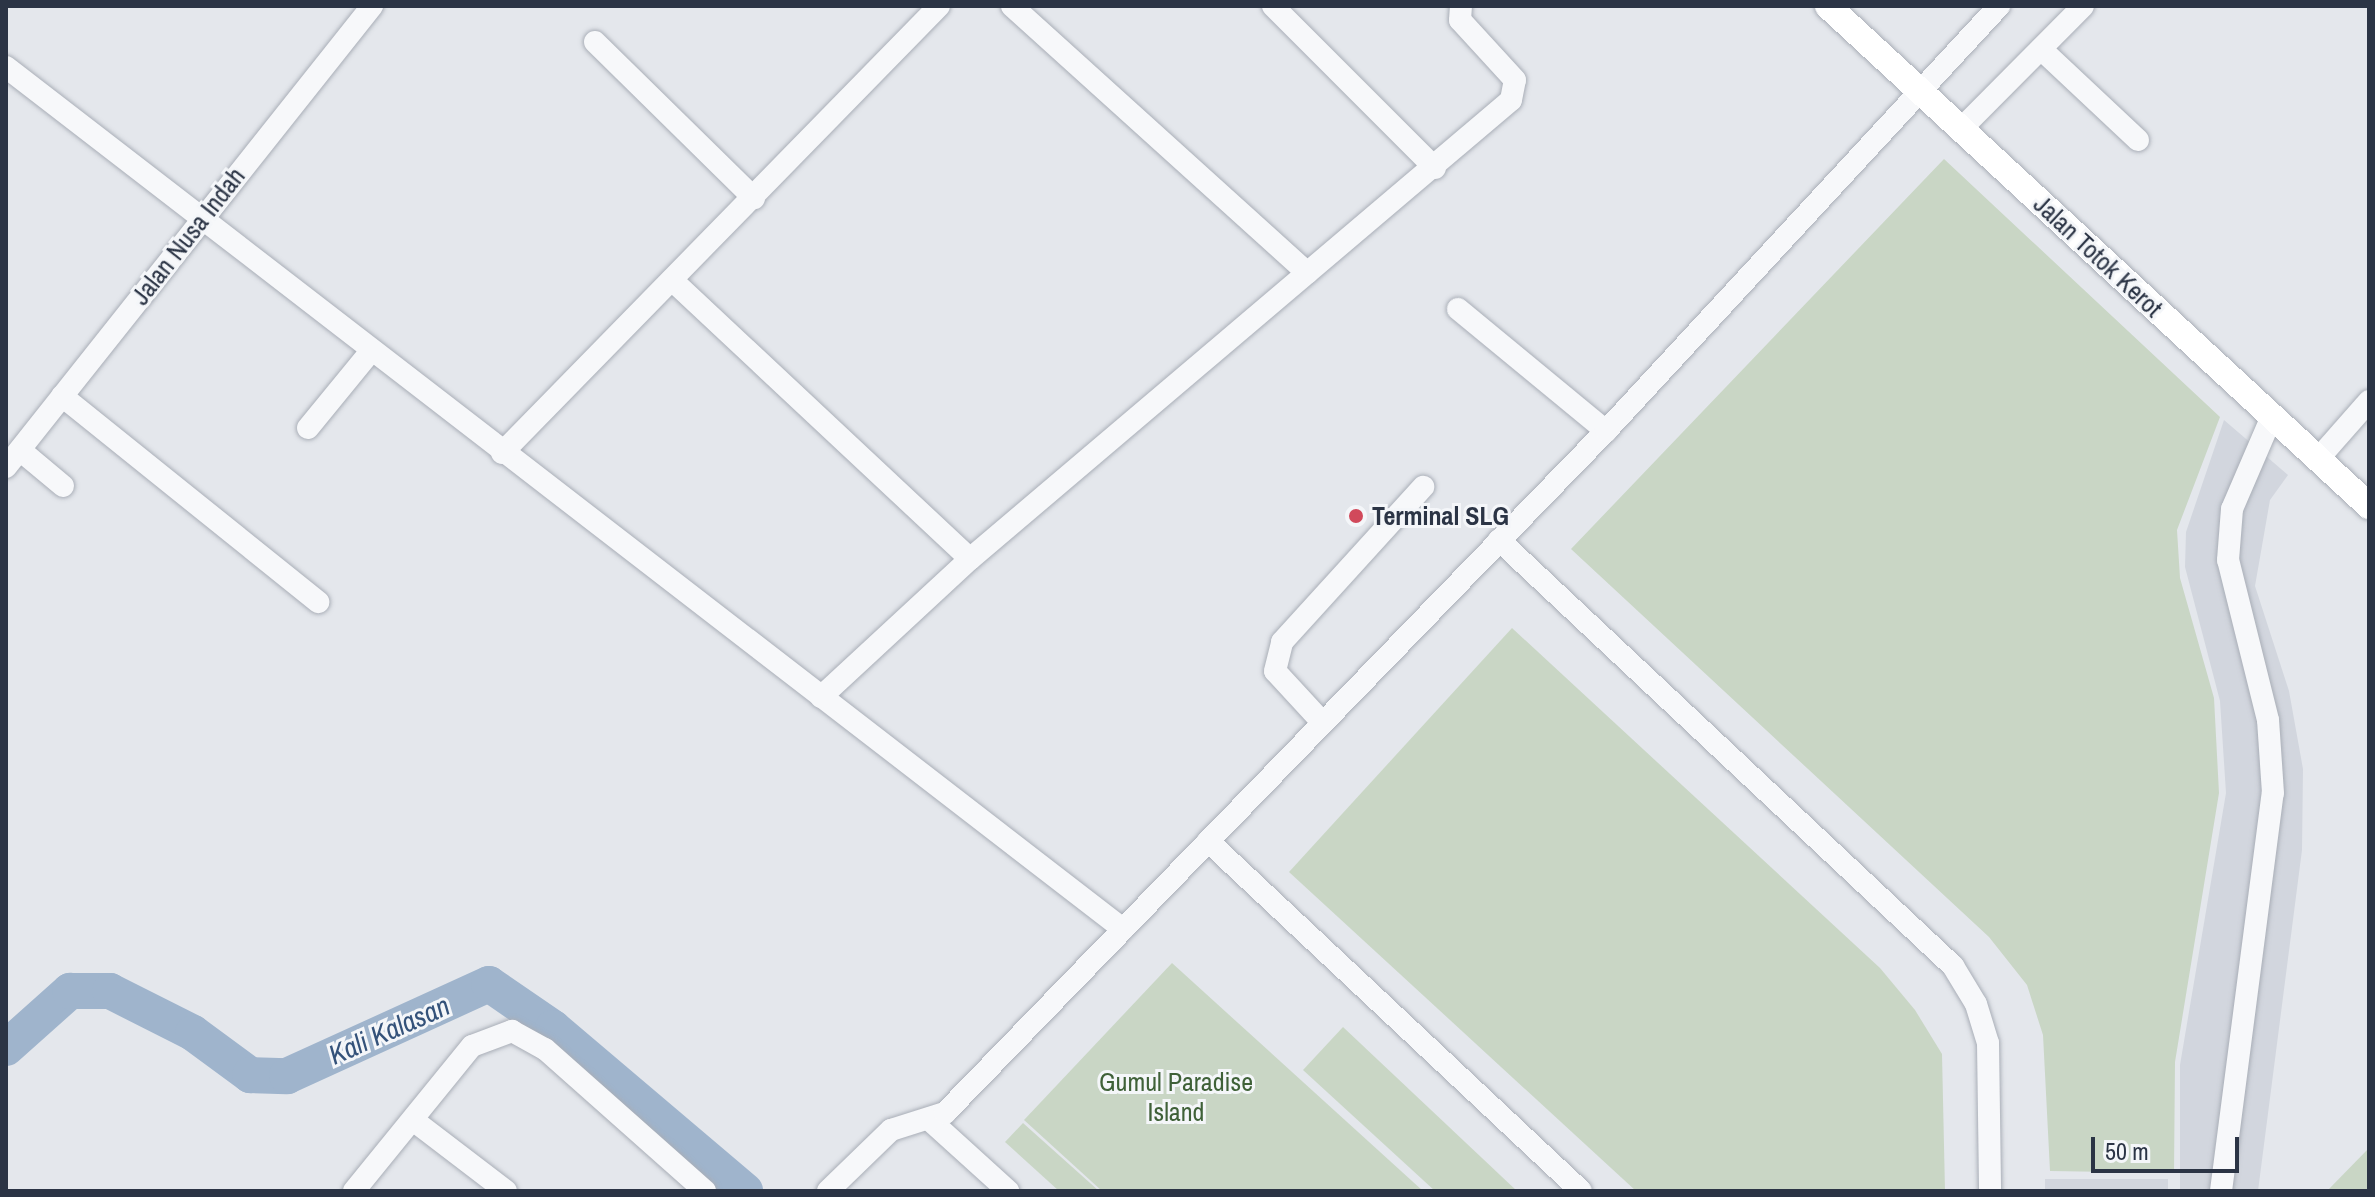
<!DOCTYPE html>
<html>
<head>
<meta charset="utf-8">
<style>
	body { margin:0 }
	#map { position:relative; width:2375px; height:1197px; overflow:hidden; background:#e4e7ec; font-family:"Archivo Narrow",sans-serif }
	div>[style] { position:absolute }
	.built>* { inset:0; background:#d2d6de; transform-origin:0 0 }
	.green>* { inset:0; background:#c9d6c5 }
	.river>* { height:36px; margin:-18px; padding:0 18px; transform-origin:18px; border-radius:18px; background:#9fb4cc }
	.roads { filter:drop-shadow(0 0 2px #a9aeb7) drop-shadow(0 0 2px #a9aeb7) }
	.minor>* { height:22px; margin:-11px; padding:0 11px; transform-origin:11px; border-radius:11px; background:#f7f8fa }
	.major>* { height:26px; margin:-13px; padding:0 13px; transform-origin:13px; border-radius:13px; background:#fff }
	.dots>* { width:22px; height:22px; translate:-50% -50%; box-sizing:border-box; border:4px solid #f4f6f9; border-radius:50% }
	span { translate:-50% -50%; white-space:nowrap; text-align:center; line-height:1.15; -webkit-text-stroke:6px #f4f6f9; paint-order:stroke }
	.street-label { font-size:26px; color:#2b3445 }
	.poi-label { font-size:26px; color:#2b3445; font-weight:700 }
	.left { translate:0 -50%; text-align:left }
	.park-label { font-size:26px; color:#3f6138 }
	.water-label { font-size:28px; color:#34527a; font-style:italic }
	.frame { position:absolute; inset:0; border:8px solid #2b3445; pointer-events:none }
	.scale { position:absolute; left:2091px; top:1137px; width:148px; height:36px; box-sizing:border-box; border:4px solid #2b3445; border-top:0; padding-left:10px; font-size:24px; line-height:28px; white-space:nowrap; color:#2b3445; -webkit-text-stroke:6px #f4f6f9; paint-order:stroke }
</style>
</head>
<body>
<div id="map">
	<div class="built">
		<div style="clip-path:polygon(2224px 420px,2288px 475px,2270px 500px,2255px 586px,2289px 691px,2303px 769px,2302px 850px,2258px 1191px,2180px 1191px,2180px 1065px,2226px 793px,2220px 701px,2185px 567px,2186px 532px)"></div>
		<div style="left:2045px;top:1179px;width:123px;height:12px"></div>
	</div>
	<div class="green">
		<div style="clip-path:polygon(1944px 159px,2220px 417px,2177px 530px,2180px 578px,2214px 698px,2219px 793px,2175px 1062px,2174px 1173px,2050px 1171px,2043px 1035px,2027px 985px,1989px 937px,1571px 549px)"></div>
		<div style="clip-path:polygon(1512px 628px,1880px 968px,1915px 1010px,1942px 1054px,1945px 1191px,1636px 1191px,1289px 872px)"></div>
		<div style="clip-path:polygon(1172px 963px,1423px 1191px,1102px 1191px,1024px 1120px)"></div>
		<div style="clip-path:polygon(1343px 1027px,1517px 1191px,1435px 1191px,1303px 1070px)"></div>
		<div style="clip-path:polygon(1023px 1123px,1099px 1191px,1059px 1191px,1005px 1142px)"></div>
		<div style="clip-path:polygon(2369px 1148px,2369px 1191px,2327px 1191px)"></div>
	</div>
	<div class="river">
		<div style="left:6px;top:1048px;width:86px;rotate:-41.7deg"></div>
		<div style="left:70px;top:991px;width:40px"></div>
		<div style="left:110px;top:991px;width:93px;rotate:26.8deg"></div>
		<div style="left:193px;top:1033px;width:71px;rotate:36.4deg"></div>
		<div style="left:250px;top:1075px;width:37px;rotate:2deg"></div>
		<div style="left:287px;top:1076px;width:222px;rotate:-24.5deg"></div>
		<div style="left:489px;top:984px;width:78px;rotate:34.5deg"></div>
		<div style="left:553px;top:1028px;width:252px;rotate:40.3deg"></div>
	</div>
	<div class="roads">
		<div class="minor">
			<div style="left:1012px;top:6px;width:398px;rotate:42.1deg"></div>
			<div style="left:1273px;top:6px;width:229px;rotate:45deg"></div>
			<div style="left:595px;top:42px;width:223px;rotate:44.5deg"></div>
			<div style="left:2041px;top:49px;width:133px;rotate:43.2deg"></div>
			<div style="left:6px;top:67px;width:1411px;rotate:37.66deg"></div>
			<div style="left:1961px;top:129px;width:173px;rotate:-45.2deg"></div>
			<div style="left:672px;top:280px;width:408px;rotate:43.1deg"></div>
			<div style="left:970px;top:559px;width:203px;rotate:137.2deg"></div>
			<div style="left:1458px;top:309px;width:192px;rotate:39.5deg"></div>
			<div style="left:62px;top:396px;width:329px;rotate:38.8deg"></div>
			<div style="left:308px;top:428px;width:99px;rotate:-50.7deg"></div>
			<div style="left:20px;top:450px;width:56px;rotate:39.9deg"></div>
			<div style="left:502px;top:453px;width:625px;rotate:-45.65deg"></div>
			<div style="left:2318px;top:459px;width:77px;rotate:-48.7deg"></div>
			<div style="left:6px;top:467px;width:589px;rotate:-51.55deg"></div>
			<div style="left:1499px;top:540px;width:623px;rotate:43.18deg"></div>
			<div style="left:1953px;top:966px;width:44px;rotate:58.8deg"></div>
			<div style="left:1976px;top:1004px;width:41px;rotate:72.9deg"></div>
			<div style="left:1988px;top:1043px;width:148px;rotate:89.2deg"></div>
			<div style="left:970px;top:559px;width:709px;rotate:-40.31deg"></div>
			<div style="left:1511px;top:100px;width:20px;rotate:-79deg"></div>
			<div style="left:1515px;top:80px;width:81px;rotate:-132.5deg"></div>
			<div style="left:1460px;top:20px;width:14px;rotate:-86deg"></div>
			<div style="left:1322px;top:722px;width:69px;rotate:-132.7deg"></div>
			<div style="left:1275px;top:671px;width:30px;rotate:-76deg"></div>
			<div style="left:1282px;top:642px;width:210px;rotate:-47.7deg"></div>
			<div style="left:1208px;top:841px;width:511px;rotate:43.18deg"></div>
			<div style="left:413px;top:1120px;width:117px;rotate:37.4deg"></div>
			<div style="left:932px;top:1122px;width:103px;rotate:42.2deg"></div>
			<div style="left:354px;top:1191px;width:187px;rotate:-50.9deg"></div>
			<div style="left:472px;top:1046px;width:43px;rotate:-20.6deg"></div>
			<div style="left:512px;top:1031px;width:38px;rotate:29deg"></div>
			<div style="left:545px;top:1049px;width:214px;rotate:41.6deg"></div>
			<div style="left:828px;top:1191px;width:88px;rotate:-44.1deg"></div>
			<div style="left:891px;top:1130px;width:57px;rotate:-17.5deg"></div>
			<div style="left:945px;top:1113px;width:950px;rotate:-45.9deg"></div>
			<div style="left:1606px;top:431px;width:579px;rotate:-47.24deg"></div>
			<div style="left:2221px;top:1191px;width:401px;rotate:-82.6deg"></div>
			<div style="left:2273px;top:793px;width:73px;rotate:-93.9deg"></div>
			<div style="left:2268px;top:720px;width:165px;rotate:-104deg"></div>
			<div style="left:2228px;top:560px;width:51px;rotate:-85.5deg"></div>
			<div style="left:2232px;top:509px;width:101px;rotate:-66.7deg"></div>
		</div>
		<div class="major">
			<div style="left:1828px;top:6px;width:737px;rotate:42.74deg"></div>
		</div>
	</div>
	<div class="dots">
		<div style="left:1356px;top:516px;background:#d1495b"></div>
	</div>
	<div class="street-label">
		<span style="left:188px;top:236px;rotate:-52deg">Jalan Nusa Indah</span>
		<span style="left:2098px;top:256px;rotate:43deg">Jalan Totok Kerot</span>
	</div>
	<div class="poi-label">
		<span class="left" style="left:1372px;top:516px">Terminal SLG</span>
	</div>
	<div class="park-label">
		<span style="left:1176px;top:1097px">Gumul Paradise<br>Island</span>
	</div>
	<div class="water-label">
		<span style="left:389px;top:1030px;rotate:-24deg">Kali Kalasan</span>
	</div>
	<div class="frame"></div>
	<div class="scale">50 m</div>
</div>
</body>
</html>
